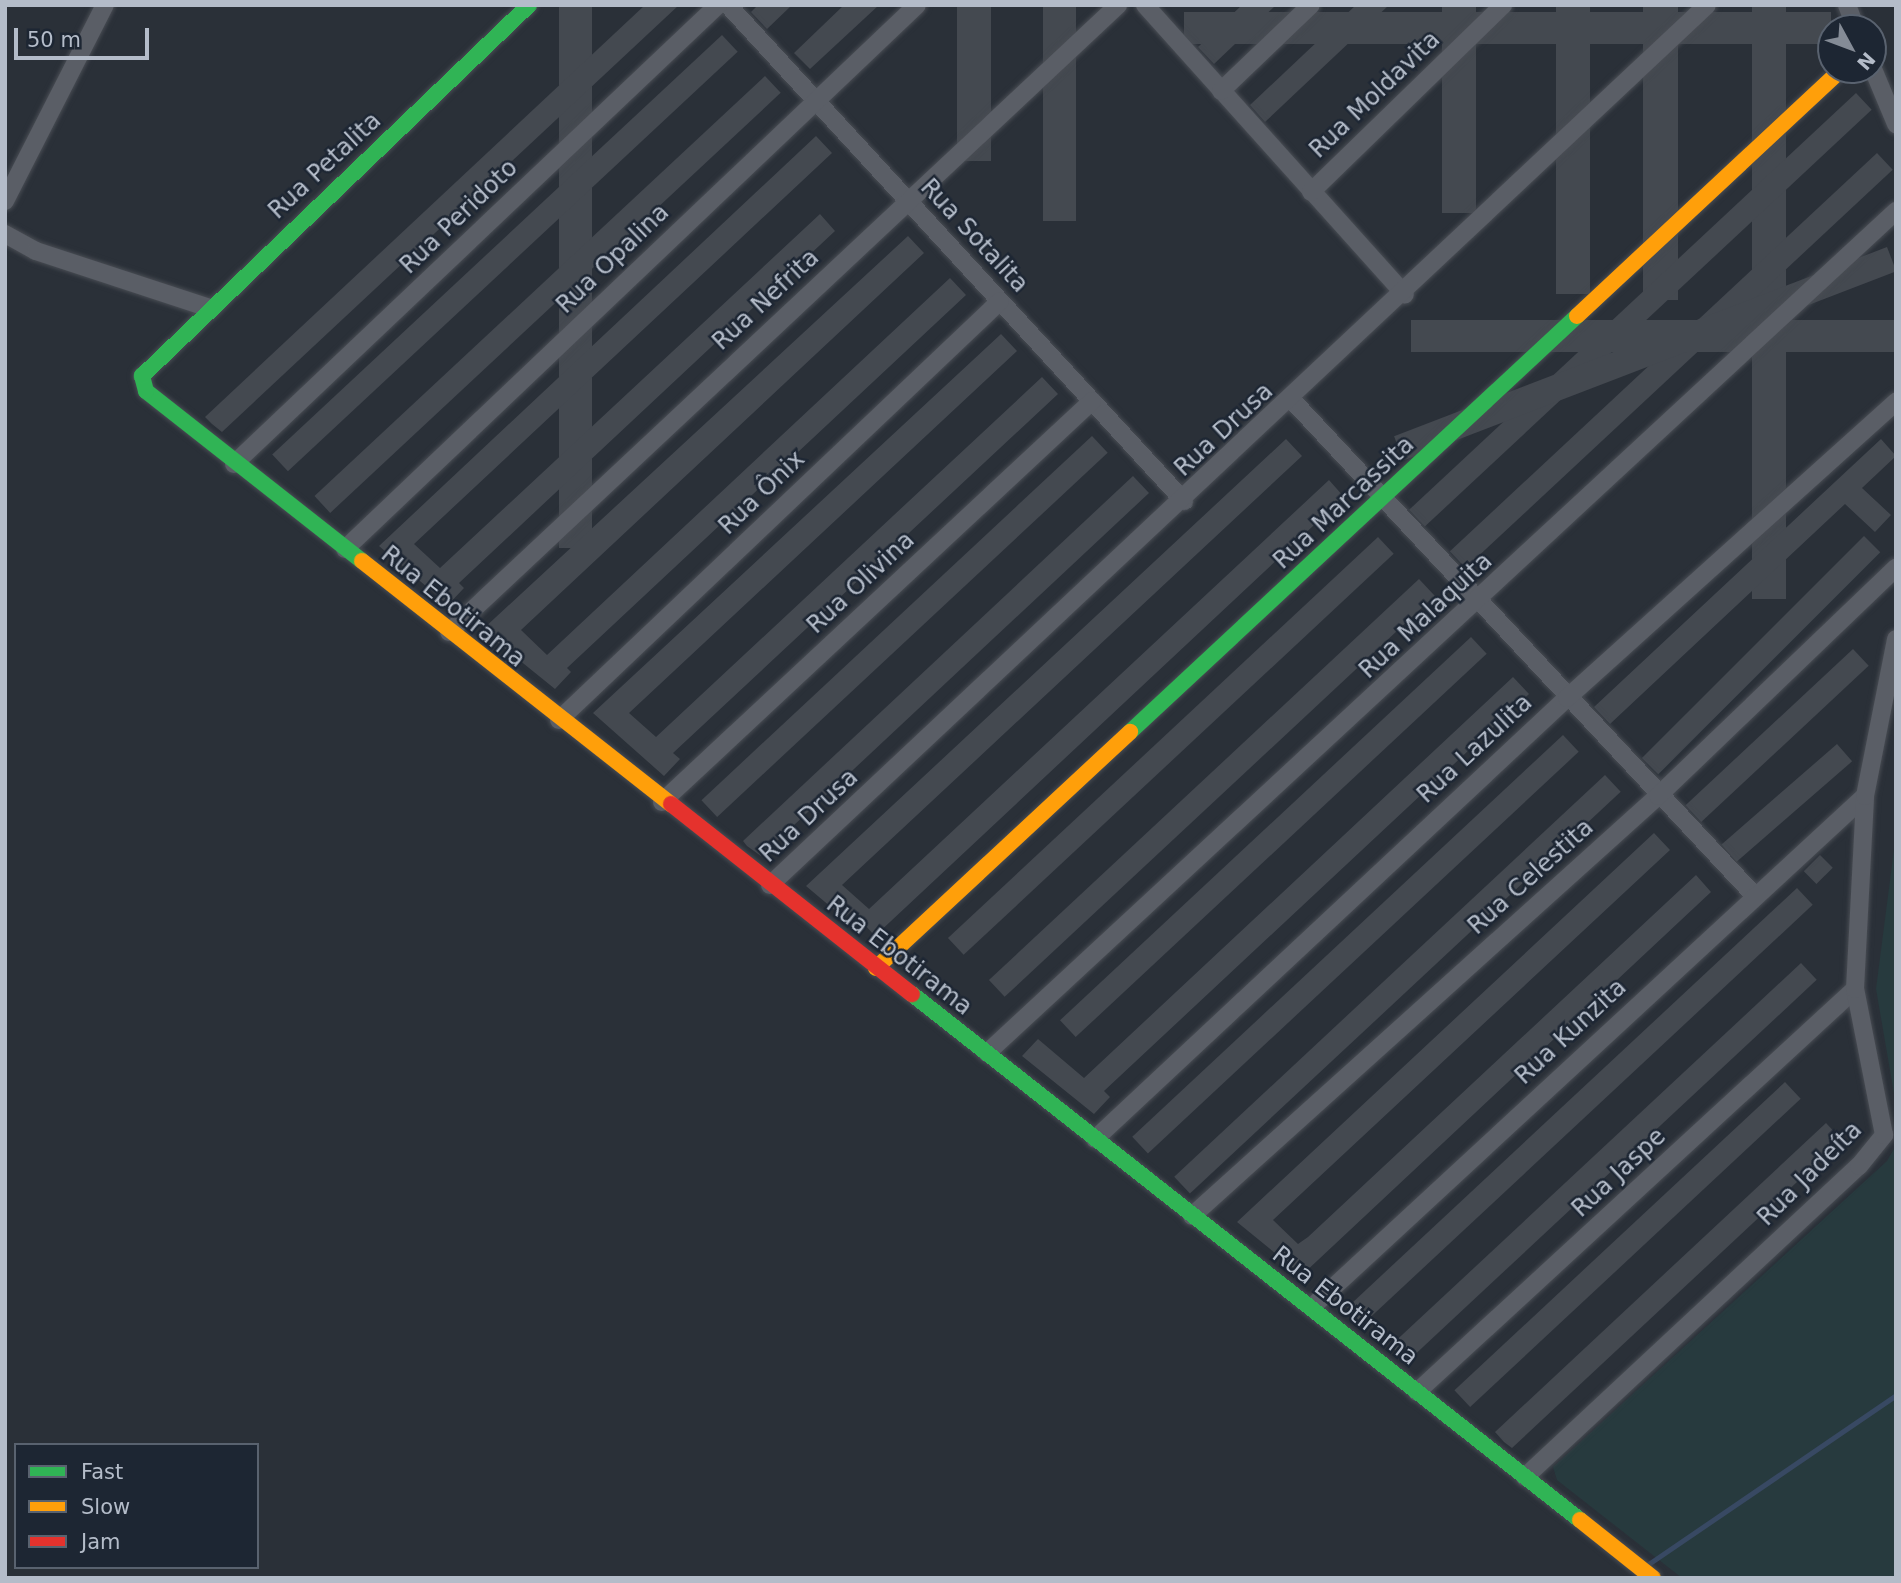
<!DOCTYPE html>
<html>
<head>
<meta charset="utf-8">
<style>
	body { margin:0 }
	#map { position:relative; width:1901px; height:1583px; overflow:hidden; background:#2a3038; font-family:"DejaVu Sans",sans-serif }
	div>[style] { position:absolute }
	.green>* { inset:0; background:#273a3e }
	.stream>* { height:5px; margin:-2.5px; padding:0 2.5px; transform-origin:2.5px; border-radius:2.5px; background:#384963 }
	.building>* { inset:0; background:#444950; transform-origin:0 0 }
	.roads { filter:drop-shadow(0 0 2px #484c53) drop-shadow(0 0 2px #484c53) }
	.street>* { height:18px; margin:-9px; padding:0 9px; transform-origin:9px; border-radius:9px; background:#5a5e66 }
	.fast>* { height:16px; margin:-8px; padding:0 8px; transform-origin:8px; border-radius:8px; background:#30b455 }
	.slow>* { height:16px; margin:-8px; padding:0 8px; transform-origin:8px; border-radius:8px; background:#ff9f0a }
	.jam>* { height:16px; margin:-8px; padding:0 8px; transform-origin:8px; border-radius:8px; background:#e5322d }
	span { translate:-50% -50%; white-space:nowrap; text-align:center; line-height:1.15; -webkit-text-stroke:5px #1d2633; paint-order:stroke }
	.street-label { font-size:24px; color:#b4bcc9 }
	.frame { position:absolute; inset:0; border:7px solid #b4bcc9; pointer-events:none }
	.legend { position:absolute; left:14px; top:1443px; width:245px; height:126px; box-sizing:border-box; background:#1d2633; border:2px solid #59626f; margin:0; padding:9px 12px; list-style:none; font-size:21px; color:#b4bcc9 }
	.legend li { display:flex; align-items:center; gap:14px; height:35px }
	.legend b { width:35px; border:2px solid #59626f }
	.north { position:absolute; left:1817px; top:14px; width:70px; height:70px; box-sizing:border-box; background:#1d2633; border:2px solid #59626f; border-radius:50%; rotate:131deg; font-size:19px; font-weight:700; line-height:28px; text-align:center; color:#b4bcc9 }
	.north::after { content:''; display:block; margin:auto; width:24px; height:32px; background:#848b96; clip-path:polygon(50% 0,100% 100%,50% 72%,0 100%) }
	.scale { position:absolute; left:14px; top:28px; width:135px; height:32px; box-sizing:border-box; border:4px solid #b4bcc9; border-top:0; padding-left:9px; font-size:21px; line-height:24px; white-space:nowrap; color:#b4bcc9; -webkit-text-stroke:5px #1d2633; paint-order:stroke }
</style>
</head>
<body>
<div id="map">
	<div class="green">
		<div style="clip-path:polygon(1896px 834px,1896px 1105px,1876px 989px)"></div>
		<div style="clip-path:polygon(1896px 1145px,1896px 1578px,1682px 1578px,1557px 1480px,1553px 1467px,1887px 1161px)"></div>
	</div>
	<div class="stream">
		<div style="left:1647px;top:1565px;width:301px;rotate:-34.3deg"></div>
	</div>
	<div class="building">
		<div style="left:559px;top:5px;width:33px;height:543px"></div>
		<div style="clip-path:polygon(645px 5px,679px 5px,222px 432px,212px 424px,205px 417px)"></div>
		<div style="clip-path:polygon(758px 5px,792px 5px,767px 29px,751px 12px)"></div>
		<div style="clip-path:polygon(844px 5px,879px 5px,810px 69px,794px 53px)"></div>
		<div style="left:957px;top:5px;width:34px;height:156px"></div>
		<div style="left:1043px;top:5px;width:33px;height:216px"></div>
		<div style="clip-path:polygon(1242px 5px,1276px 5px,1214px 64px,1198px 47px)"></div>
		<div style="clip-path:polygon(1356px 5px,1389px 5px,1265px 122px,1250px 105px)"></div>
		<div style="left:1442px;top:5px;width:34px;height:208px"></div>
		<div style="left:1556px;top:5px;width:34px;height:289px"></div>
		<div style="left:1643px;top:5px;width:35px;height:295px"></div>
		<div style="left:1752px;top:5px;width:34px;height:594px"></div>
		<div style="left:1831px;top:12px;width:32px;height:647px;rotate:90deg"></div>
		<div style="left:722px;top:35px;width:23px;height:615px;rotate:47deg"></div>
		<div style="left:765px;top:76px;width:23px;height:616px;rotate:47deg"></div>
		<div style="left:1856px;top:93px;width:23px;height:611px;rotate:47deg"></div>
		<div style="clip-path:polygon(816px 136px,832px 153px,414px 544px,440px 568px,820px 214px,835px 231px,459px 583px,464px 588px,448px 605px,379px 546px)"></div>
		<div style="left:1877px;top:153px;width:23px;height:584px;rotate:47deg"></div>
		<div style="clip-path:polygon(908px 236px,924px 253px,521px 630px,547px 655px,950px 278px,966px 295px,567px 668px,571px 672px,555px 689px,482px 630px)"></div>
		<div style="left:1887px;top:247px;width:26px;height:528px;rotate:69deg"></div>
		<div style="left:1896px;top:320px;width:32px;height:485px;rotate:90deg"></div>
		<div style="clip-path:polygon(1001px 334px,1017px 351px,629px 713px,656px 737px,1042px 377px,1058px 394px,673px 753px,680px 759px,664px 776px,593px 713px)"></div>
		<div style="left:1092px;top:436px;width:23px;height:534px;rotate:47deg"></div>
		<div style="clip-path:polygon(1286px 439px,1302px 456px,842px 885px,869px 909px,1329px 480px,1344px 497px,875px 936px,852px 911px,844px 918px,806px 886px)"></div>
		<div style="clip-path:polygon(1881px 439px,1896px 456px,1862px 488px,1891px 515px,1875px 532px,1845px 504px,1610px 724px,1594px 707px)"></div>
		<div style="clip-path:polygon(1133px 476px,1149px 493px,761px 856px,747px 846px,743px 841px)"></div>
		<div style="left:1864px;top:536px;width:23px;height:314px;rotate:45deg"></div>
		<div style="left:1378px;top:537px;width:23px;height:588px;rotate:47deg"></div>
		<div style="left:1419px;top:579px;width:23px;height:588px;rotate:47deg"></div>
		<div style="left:1471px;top:637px;width:23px;height:562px;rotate:47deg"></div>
		<div style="left:1853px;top:649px;width:23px;height:229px;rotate:47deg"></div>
		<div style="clip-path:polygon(1513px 677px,1529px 694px,1104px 1091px,1110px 1097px,1094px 1114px,1022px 1056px,1038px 1039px,1084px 1078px)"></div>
		<div style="left:1563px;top:735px;width:23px;height:589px;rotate:47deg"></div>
		<div style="left:1837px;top:744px;width:23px;height:153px;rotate:49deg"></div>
		<div style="left:1605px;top:775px;width:23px;height:589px;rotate:47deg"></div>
		<div style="clip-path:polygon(1654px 833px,1670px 850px,1273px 1220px,1298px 1244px,1308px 1237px,1696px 875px,1711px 892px,1302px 1275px,1237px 1222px)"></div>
		<div style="left:1820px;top:855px;width:18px;height:23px;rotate:45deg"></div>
		<div style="left:1797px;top:888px;width:23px;height:615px;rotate:47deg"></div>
		<div style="left:1801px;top:963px;width:23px;height:561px;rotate:47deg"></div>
		<div style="left:1785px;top:1082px;width:23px;height:452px;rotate:47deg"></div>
		<div style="clip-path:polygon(1826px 1123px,1842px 1140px,1512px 1448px,1504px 1442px,1495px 1432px)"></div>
	</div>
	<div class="roads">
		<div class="street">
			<div style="left:728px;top:5px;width:674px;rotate:47.41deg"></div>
			<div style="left:1145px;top:5px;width:389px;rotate:48.1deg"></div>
			<div style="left:1847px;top:5px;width:25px;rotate:69deg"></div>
			<div style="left:1873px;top:69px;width:60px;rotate:67.3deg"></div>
			<div style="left:1221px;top:91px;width:124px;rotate:-43.7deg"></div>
			<div style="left:1311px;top:192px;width:268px;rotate:-44.2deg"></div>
			<div style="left:5px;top:201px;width:220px;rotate:-63deg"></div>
			<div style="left:5px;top:234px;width:35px;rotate:29deg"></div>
			<div style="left:36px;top:251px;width:182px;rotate:18.2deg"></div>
			<div style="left:1292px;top:400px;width:677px;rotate:46.97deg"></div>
			<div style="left:234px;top:464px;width:667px;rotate:-43.48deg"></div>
			<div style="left:345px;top:549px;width:789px;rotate:-43.56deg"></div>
			<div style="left:449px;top:632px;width:917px;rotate:-43.14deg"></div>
			<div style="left:559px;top:720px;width:608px;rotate:-43.53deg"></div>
			<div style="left:662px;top:802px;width:588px;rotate:-43deg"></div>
			<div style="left:770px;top:885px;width:1285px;rotate:-43.2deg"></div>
			<div style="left:987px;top:1053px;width:1239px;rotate:-42.81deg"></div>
			<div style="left:1095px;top:1139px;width:646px;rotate:-43.06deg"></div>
			<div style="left:1567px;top:698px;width:443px;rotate:-42deg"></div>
			<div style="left:1192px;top:1216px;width:627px;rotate:-42.03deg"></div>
			<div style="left:1658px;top:796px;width:330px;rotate:-43.8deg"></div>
			<div style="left:1312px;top:1307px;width:753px;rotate:-42.74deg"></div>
			<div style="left:1417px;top:1392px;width:595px;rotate:-42.62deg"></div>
			<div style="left:1525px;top:1477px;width:456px;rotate:-43deg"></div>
			<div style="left:1859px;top:1166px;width:40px;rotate:-51deg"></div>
			<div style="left:1884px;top:1135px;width:149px;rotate:-101.2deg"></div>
			<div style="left:1855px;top:989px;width:193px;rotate:-87deg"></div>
			<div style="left:1865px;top:796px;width:160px;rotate:-78.8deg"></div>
		</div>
		<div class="fast">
			<div style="left:362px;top:561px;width:275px;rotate:-141.8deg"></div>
			<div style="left:146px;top:391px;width:16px;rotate:-105deg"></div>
			<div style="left:142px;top:376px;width:536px;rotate:-43.79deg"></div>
			<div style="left:1130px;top:732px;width:611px;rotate:-42.94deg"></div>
			<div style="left:912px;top:994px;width:850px;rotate:38.22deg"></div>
		</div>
		<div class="slow">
			<div style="left:1577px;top:316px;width:361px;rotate:-43deg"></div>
			<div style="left:362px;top:561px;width:393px;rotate:38.2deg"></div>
			<div style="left:876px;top:968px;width:347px;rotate:-42.9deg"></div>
			<div style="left:1580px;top:1520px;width:93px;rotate:38.5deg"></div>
		</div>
		<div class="jam">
			<div style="left:671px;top:804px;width:307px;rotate:38.3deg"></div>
		</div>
	</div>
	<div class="street-label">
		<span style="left:1375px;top:95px;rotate:-44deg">Rua Moldavita</span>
		<span style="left:325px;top:166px;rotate:-43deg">Rua Petalita</span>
		<span style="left:459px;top:217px;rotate:-44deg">Rua Peridoto</span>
		<span style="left:974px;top:236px;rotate:47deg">Rua Sotalita</span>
		<span style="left:613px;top:259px;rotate:-44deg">Rua Opalina</span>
		<span style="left:766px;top:300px;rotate:-43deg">Rua Nefrita</span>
		<span style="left:1224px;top:430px;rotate:-43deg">Rua Drusa</span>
		<span style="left:762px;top:493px;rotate:-44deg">Rua Ônix</span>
		<span style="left:1344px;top:503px;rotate:-43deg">Rua Marcassita</span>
		<span style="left:861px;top:583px;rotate:-43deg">Rua Olivina</span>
		<span style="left:453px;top:607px;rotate:39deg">Rua Ebotirama</span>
		<span style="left:1426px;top:616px;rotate:-43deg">Rua Malaquita</span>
		<span style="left:1475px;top:749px;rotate:-43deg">Rua Lazulita</span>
		<span style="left:809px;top:816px;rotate:-43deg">Rua Drusa</span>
		<span style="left:1531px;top:877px;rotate:-42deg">Rua Celestita</span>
		<span style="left:899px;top:956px;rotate:38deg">Rua Ebotirama</span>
		<span style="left:1571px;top:1032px;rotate:-43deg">Rua Kunzita</span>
		<span style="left:1619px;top:1173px;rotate:-43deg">Rua Jaspe</span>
		<span style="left:1810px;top:1174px;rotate:-45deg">Rua Jadeíta</span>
		<span style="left:1345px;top:1306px;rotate:38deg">Rua Ebotirama</span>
	</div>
	<div class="frame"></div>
	<ul class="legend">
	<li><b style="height:9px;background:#30b455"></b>Fast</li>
	<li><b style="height:9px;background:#ff9f0a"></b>Slow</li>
	<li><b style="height:9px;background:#e5322d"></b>Jam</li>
	</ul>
	<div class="north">N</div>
	<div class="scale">50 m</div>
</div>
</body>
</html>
